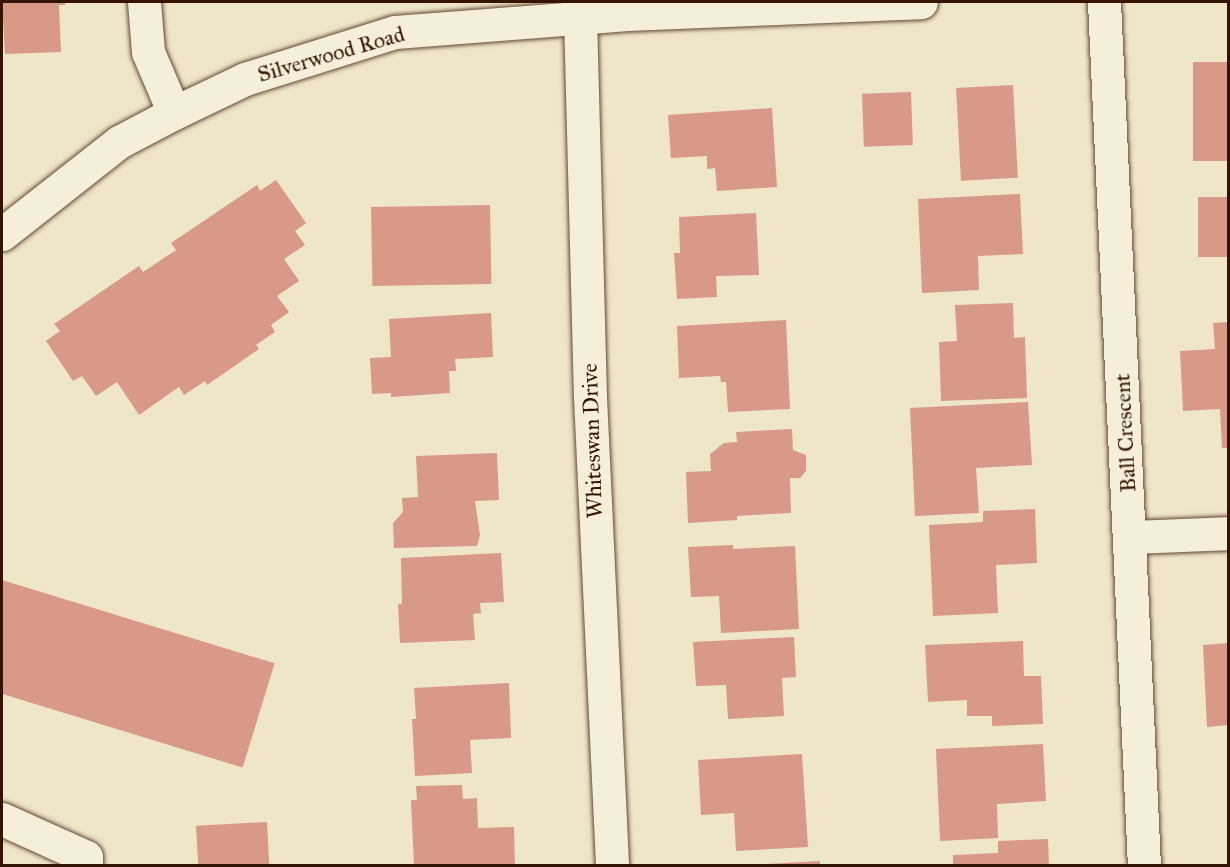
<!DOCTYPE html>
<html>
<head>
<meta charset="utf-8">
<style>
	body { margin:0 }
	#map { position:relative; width:1230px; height:867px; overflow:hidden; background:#efe5c7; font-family:"IM FELL Great Primer",serif }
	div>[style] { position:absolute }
	.building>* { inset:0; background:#d99987; transform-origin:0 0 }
	.roads { filter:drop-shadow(0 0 2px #644836) drop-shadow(0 0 2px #644836) }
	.street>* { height:33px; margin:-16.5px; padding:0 16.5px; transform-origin:16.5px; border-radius:16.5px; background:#f5eedb }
	.secondary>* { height:33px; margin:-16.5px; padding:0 16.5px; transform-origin:16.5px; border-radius:16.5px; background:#f5eedb }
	span { translate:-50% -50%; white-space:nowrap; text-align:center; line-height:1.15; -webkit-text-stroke:6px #f5eedb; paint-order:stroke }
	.street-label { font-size:22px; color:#351405 }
	.frame { position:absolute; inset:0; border:3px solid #351405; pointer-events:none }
</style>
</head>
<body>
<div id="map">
	<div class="building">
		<div style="clip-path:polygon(2px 2px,65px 2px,65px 5px,59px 5px,61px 52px,5px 54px)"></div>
		<div style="left:1228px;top:62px;width:99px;height:35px;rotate:90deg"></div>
		<div style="left:1013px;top:85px;width:93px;height:57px;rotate:87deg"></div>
		<div style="left:911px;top:92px;width:53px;height:49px;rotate:88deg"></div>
		<div style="clip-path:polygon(772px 108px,777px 187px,717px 191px,715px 168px,707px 169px,707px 156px,671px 158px,668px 115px)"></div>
		<div style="clip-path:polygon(276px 180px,306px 223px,295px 231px,305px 245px,284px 259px,299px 281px,277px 296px,289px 312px,271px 325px,275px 332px,256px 345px,259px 349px,207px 385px,205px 381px,184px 395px,179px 387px,139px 415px,117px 382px,96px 396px,82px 376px,73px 381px,46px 341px,60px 331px,54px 324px,139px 266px,143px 272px,176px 250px,171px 243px,257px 185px,260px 191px)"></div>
		<div style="clip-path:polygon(1020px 194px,1023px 254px,978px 256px,979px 290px,922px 293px,918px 199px)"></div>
		<div style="left:1228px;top:197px;width:60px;height:30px;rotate:90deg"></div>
		<div style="left:490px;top:205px;width:79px;height:119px;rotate:89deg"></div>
		<div style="clip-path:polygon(756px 213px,759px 275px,716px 276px,717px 297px,677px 299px,674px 253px,680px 253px,679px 217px)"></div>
		<div style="clip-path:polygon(1013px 303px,1014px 338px,1025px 337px,1027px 398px,941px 401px,939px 342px,957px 341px,955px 305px)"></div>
		<div style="clip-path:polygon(491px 313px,493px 357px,455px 359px,456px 371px,449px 371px,450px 393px,391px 397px,391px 393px,372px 394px,370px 358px,391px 357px,389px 319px)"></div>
		<div style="clip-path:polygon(786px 320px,790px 409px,728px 412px,726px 382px,721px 382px,720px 376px,679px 378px,677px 326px)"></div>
		<div style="clip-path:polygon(1228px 322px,1228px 448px,1222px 448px,1220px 409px,1183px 411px,1180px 351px,1215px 349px,1213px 323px)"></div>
		<div style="clip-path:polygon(1028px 402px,1032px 465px,976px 468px,979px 513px,915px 516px,910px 408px)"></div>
		<div style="clip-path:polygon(792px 429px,793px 450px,806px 455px,806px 471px,800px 478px,790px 478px,791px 513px,737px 516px,737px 520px,688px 523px,686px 472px,711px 471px,710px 454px,724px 443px,737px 442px,736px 432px)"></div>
		<div style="clip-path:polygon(497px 453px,499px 500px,475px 501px,480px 535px,477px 546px,394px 548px,393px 523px,403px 512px,402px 498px,418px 497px,416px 456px)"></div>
		<div style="clip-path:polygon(1035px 509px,1037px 563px,996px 565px,998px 613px,933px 616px,929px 525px,983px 522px,983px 511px)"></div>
		<div style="clip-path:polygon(733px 545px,733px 549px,795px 546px,799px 629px,721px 633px,719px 596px,691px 597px,688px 547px)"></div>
		<div style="clip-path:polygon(501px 553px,504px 602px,480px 603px,481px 613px,473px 614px,475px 640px,400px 643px,398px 604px,402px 604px,401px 558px)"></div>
		<div style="left:2px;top:580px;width:285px;height:109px;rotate:17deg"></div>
		<div style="clip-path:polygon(794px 637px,796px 677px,782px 678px,784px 716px,728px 719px,726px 685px,696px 686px,693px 642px)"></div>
		<div style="clip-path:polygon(1023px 641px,1024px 676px,1041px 676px,1043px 724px,992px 726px,992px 716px,967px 716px,967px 700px,928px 702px,925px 645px)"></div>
		<div style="clip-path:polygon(1228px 643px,1228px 725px,1207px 727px,1203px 645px)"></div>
		<div style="clip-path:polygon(509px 683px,511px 738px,470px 740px,472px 773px,415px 776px,412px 719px,416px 719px,414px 688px)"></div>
		<div style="clip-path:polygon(1043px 744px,1046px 801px,997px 804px,998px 838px,940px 841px,936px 749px)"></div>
		<div style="clip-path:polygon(802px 754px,808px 847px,736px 851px,734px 813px,701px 815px,698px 760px)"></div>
		<div style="clip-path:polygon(462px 785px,463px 799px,477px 798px,478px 828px,514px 827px,515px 866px,414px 866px,411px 800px,417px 800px,416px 786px)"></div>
		<div style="left:267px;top:822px;width:44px;height:71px;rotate:87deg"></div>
		<div style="clip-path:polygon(1048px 839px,1049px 866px,953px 866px,953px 855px,998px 853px,998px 841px)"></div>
		<div style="clip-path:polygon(820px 861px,820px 866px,767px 866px,767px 864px)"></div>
	</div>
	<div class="roads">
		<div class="street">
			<div style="left:1104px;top:2px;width:865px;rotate:87.35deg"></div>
			<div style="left:1130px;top:537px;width:98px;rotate:-2.3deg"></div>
			<div style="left:2px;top:819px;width:92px;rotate:24.3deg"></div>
			<div style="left:86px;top:857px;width:9px;rotate:90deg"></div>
		</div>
		<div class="secondary">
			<div style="left:144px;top:2px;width:50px;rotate:85.4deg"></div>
			<div style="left:148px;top:52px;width:66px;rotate:66.9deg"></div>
			<div style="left:580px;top:16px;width:381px;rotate:88.5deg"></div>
			<div style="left:590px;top:397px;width:470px;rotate:87.3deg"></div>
			<div style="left:2px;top:234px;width:149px;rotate:-38.2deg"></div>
			<div style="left:119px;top:142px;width:62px;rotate:-27.8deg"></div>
			<div style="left:174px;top:113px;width:79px;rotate:-25.6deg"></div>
			<div style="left:245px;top:79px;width:157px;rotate:-17.4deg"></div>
			<div style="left:395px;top:32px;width:233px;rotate:-4.4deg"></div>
			<div style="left:627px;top:14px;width:294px;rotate:-2.3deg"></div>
		</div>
	</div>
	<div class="street-label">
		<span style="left:331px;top:54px;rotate:-16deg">Silverwood Road</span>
		<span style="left:1125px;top:433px;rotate:-93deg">Ball Crescent</span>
		<span style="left:592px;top:441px;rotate:-92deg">Whiteswan Drive</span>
	</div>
	<div class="frame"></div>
</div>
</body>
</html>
